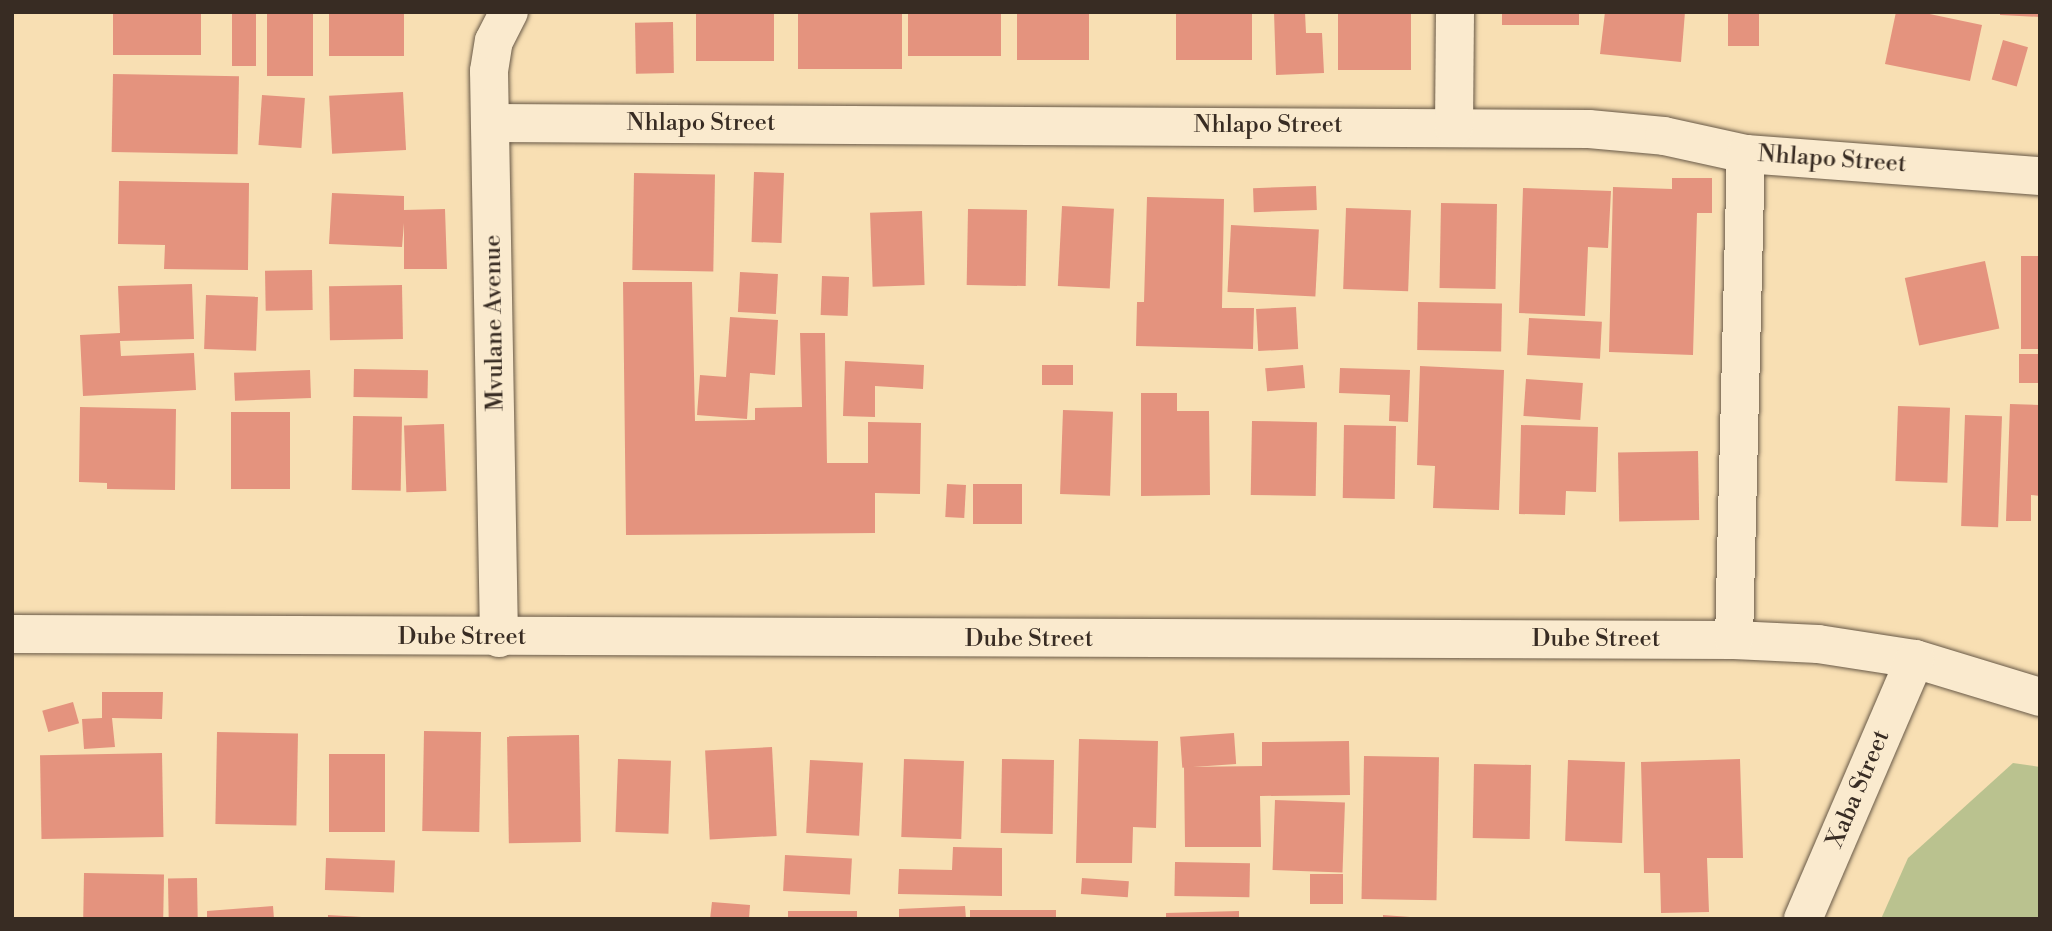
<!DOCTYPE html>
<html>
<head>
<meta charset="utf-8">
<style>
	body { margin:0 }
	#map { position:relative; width:2052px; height:931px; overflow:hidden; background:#f8dfb3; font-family:"Libre Bodoni",serif }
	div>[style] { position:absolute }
	.green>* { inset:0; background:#bac28f }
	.building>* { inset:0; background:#e4937e; transform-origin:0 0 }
	.roads { filter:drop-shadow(0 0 2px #685947) drop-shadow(0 0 2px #685947) }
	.minor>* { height:38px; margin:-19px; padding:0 19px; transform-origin:19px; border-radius:19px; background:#faeace }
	span { translate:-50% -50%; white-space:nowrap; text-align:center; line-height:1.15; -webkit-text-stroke:5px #faeace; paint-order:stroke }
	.street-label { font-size:24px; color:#382c23 }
	.frame { position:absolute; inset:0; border:14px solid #382c23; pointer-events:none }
</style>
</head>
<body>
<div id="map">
	<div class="green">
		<div style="clip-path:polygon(2013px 763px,2040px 767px,2040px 919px,1881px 919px,1908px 858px)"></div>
	</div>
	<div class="building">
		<div style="left:113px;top:12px;width:88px;height:43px"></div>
		<div style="left:232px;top:12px;width:24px;height:54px"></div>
		<div style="left:267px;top:12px;width:46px;height:64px"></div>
		<div style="left:329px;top:12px;width:75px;height:44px"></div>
		<div style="left:696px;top:12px;width:78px;height:49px"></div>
		<div style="left:798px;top:12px;width:104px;height:57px"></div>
		<div style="left:908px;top:12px;width:93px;height:44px"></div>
		<div style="left:1017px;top:12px;width:72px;height:48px"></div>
		<div style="left:1176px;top:12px;width:76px;height:48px"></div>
		<div style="clip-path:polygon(1274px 12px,1305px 12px,1306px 33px,1322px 33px,1324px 73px,1276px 75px)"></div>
		<div style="left:1338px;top:12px;width:73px;height:58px"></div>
		<div style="left:1502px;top:12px;width:77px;height:13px"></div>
		<div style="clip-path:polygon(1605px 12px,1685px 12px,1681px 62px,1600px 54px)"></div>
		<div style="left:1728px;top:12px;width:31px;height:34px"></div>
		<div style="clip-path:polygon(1896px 12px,1920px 12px,1982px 25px,1970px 81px,1885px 64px)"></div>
		<div style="clip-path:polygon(2000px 12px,2040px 12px,2040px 17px,2000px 15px)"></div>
		<div style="left:673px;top:22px;width:51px;height:38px;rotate:89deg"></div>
		<div style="left:2003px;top:40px;width:26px;height:41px;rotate:16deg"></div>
		<div style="left:113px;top:74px;width:126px;height:78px;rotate:1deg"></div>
		<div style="left:403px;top:92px;width:58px;height:74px;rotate:87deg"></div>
		<div style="left:262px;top:95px;width:43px;height:50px;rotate:4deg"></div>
		<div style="left:754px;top:172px;width:30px;height:70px;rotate:2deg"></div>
		<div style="left:634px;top:173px;width:81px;height:97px;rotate:1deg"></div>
		<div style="clip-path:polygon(1672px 178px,1712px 178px,1712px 213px,1697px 213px,1693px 355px,1609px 352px,1613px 187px,1672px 189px)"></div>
		<div style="clip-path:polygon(119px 181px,249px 183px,248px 270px,164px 269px,165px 245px,118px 244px)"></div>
		<div style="left:1316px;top:186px;width:24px;height:63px;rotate:88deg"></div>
		<div style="clip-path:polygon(1523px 188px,1611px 191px,1608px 248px,1588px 247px,1585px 316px,1519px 313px)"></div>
		<div style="clip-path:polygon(332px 193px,404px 196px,404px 210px,445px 209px,447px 269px,404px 269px,404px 223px,402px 247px,329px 244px)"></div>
		<div style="clip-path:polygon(1147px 197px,1224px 199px,1222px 308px,1254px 308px,1253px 349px,1136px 346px,1137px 302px,1144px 302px)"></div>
		<div style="left:1441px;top:203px;width:56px;height:85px;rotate:1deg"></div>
		<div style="left:1062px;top:206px;width:52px;height:80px;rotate:3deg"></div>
		<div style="left:1346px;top:208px;width:65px;height:81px;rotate:2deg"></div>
		<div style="left:968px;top:209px;width:59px;height:76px;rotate:1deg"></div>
		<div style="left:922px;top:211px;width:74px;height:52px;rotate:88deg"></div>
		<div style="left:1231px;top:225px;width:88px;height:67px;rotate:3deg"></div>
		<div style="left:2021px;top:256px;width:19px;height:93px"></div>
		<div style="left:1985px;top:261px;width:69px;height:82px;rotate:78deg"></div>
		<div style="left:312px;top:270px;width:40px;height:47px;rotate:89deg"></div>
		<div style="left:740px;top:272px;width:38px;height:40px;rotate:3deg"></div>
		<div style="left:822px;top:276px;width:27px;height:39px;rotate:2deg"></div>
		<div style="clip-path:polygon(623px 282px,692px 282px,695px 421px,755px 420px,755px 408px,802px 407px,800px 333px,825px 333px,827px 463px,868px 463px,868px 422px,921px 423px,920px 494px,875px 493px,875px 533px,626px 535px)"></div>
		<div style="clip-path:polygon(192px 284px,194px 339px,120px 341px,121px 356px,194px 353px,196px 390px,83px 396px,80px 335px,120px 333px,118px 286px)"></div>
		<div style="left:402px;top:285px;width:54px;height:73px;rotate:89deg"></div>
		<div style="left:206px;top:295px;width:52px;height:54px;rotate:2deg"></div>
		<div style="left:1418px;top:302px;width:84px;height:48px;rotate:1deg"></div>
		<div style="left:1296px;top:307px;width:42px;height:40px;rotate:87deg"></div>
		<div style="clip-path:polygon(730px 317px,778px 320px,775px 375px,750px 373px,747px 419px,697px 415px,700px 375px,726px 377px)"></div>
		<div style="left:1529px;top:318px;width:73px;height:37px;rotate:3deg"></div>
		<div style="left:2019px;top:354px;width:21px;height:29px"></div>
		<div style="clip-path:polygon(845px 361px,924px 365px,923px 389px,875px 386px,875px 417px,843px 416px)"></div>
		<div style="left:1042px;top:365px;width:31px;height:20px"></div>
		<div style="left:1303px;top:365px;width:23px;height:38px;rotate:85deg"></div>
		<div style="clip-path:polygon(1420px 366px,1504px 370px,1499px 510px,1433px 508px,1435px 466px,1417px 465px)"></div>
		<div style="clip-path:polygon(1340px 368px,1410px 370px,1408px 422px,1389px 421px,1390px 395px,1339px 393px)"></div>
		<div style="left:354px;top:369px;width:74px;height:28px;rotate:1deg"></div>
		<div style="left:310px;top:370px;width:28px;height:76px;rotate:88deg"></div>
		<div style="left:1526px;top:379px;width:57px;height:37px;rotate:4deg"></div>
		<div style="clip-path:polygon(1141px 393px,1177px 393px,1177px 411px,1209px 411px,1210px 495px,1141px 496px)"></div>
		<div style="clip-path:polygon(2010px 404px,2040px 405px,2040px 496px,2031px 495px,2031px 521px,2006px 521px)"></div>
		<div style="left:1898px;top:406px;width:52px;height:75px;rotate:2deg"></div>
		<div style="clip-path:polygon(80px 407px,176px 409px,175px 490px,107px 489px,107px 483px,79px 482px)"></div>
		<div style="left:1063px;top:410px;width:50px;height:84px;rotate:2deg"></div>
		<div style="left:231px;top:412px;width:59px;height:77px"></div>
		<div style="left:1965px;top:415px;width:37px;height:111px;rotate:2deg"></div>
		<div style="left:353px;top:416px;width:49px;height:74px;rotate:1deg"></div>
		<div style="left:1252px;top:421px;width:65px;height:74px;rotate:1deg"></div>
		<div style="left:444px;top:424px;width:67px;height:40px;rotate:88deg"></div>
		<div style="left:1344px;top:425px;width:52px;height:73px;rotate:1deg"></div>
		<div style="clip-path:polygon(1521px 425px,1598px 427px,1596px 492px,1566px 491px,1565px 515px,1519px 514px)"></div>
		<div style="left:1698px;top:451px;width:69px;height:80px;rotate:89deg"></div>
		<div style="left:947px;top:484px;width:19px;height:33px;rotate:3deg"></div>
		<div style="left:973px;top:484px;width:49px;height:40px"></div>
		<div style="clip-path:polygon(102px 692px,163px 692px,162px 719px,112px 718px,115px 747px,84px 749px,82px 719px,102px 718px)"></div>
		<div style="left:73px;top:702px;width:22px;height:32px;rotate:74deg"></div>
		<div style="left:424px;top:731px;width:57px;height:100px;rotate:1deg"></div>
		<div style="left:217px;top:732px;width:81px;height:92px;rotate:1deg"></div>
		<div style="left:1234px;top:733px;width:31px;height:54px;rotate:86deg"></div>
		<div style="left:579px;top:735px;width:107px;height:72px;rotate:89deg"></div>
		<div style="clip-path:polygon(1079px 739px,1158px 741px,1156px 828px,1133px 827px,1132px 863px,1076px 863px)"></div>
		<div style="clip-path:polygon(1349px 741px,1350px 795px,1260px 796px,1261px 847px,1185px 847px,1184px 767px,1262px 766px,1262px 742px)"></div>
		<div style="left:772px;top:747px;width:89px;height:67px;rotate:87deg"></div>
		<div style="left:162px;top:753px;width:84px;height:122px;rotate:89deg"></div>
		<div style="left:329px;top:754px;width:56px;height:78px"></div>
		<div style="left:1364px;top:756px;width:75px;height:143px;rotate:1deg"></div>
		<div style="left:618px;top:759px;width:53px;height:73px;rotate:2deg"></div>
		<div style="left:904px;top:759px;width:60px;height:78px;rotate:2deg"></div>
		<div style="left:1002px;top:759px;width:52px;height:74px;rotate:1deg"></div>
		<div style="clip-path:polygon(1740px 759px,1743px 858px,1707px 858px,1709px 912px,1661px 913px,1660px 873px,1644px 873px,1641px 762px)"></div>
		<div style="left:810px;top:760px;width:53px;height:73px;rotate:3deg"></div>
		<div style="left:1568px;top:760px;width:57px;height:81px;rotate:2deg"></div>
		<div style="left:1474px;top:764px;width:57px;height:74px;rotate:1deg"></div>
		<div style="left:1275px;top:800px;width:70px;height:70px;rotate:2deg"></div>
		<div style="clip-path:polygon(953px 847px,1002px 848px,1002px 896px,898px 894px,899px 869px,952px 870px)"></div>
		<div style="left:785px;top:855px;width:67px;height:36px;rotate:3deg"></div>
		<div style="left:326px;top:858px;width:69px;height:32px;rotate:2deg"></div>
		<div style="left:1175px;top:862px;width:75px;height:34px;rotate:1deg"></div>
		<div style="left:84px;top:873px;width:80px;height:46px;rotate:1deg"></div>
		<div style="left:1310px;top:874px;width:33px;height:30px"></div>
		<div style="left:197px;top:878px;width:39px;height:29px;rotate:89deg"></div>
		<div style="left:1082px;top:878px;width:47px;height:16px;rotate:4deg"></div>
		<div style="clip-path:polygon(712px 902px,750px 905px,749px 919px,710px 919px)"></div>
		<div style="clip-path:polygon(273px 906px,274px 919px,207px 919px,207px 911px)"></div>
		<div style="clip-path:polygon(965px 906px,966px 919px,899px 919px,899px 909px)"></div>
		<div style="left:970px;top:910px;width:86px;height:9px"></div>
		<div style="left:788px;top:911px;width:69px;height:8px"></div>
		<div style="clip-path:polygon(1239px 911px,1239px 919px,1166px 919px,1166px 913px)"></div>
		<div style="clip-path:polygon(328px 915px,362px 917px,361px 919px,328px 919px)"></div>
		<div style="clip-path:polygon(1383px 915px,1410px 917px,1410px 919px,1383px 919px)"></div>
	</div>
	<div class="roads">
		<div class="minor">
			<div style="left:493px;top:123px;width:1096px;rotate:0.31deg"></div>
			<div style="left:1589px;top:129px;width:75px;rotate:5.3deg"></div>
			<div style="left:1664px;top:136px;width:84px;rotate:12.4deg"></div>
			<div style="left:1746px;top:154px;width:295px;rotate:4.3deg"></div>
			<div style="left:1454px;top:127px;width:115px;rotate:-89.5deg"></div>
			<div style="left:12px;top:634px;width:1722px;rotate:0.2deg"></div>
			<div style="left:1734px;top:640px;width:84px;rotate:2.7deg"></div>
			<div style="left:1818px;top:644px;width:98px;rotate:8.8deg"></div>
			<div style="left:1915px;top:659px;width:131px;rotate:16.9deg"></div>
			<div style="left:499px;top:638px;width:567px;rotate:-91.01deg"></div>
			<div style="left:489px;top:71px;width:30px;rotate:-81deg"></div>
			<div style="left:494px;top:41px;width:33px;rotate:-63deg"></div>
			<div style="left:1734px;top:640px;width:486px;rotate:-88.6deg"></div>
			<div style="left:1803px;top:919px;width:283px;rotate:-66.7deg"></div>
		</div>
	</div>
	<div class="street-label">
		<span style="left:701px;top:124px">Nhlapo Street</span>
		<span style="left:1268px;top:126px">Nhlapo Street</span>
		<span style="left:1832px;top:160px;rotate:4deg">Nhlapo Street</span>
		<span style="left:495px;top:323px;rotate:-91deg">Mvulane Avenue</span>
		<span style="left:462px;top:638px">Dube Street</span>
		<span style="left:1029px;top:640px">Dube Street</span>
		<span style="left:1596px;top:640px">Dube Street</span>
		<span style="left:1859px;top:789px;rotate:-67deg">Xaba Street</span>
	</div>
	<div class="frame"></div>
</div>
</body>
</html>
